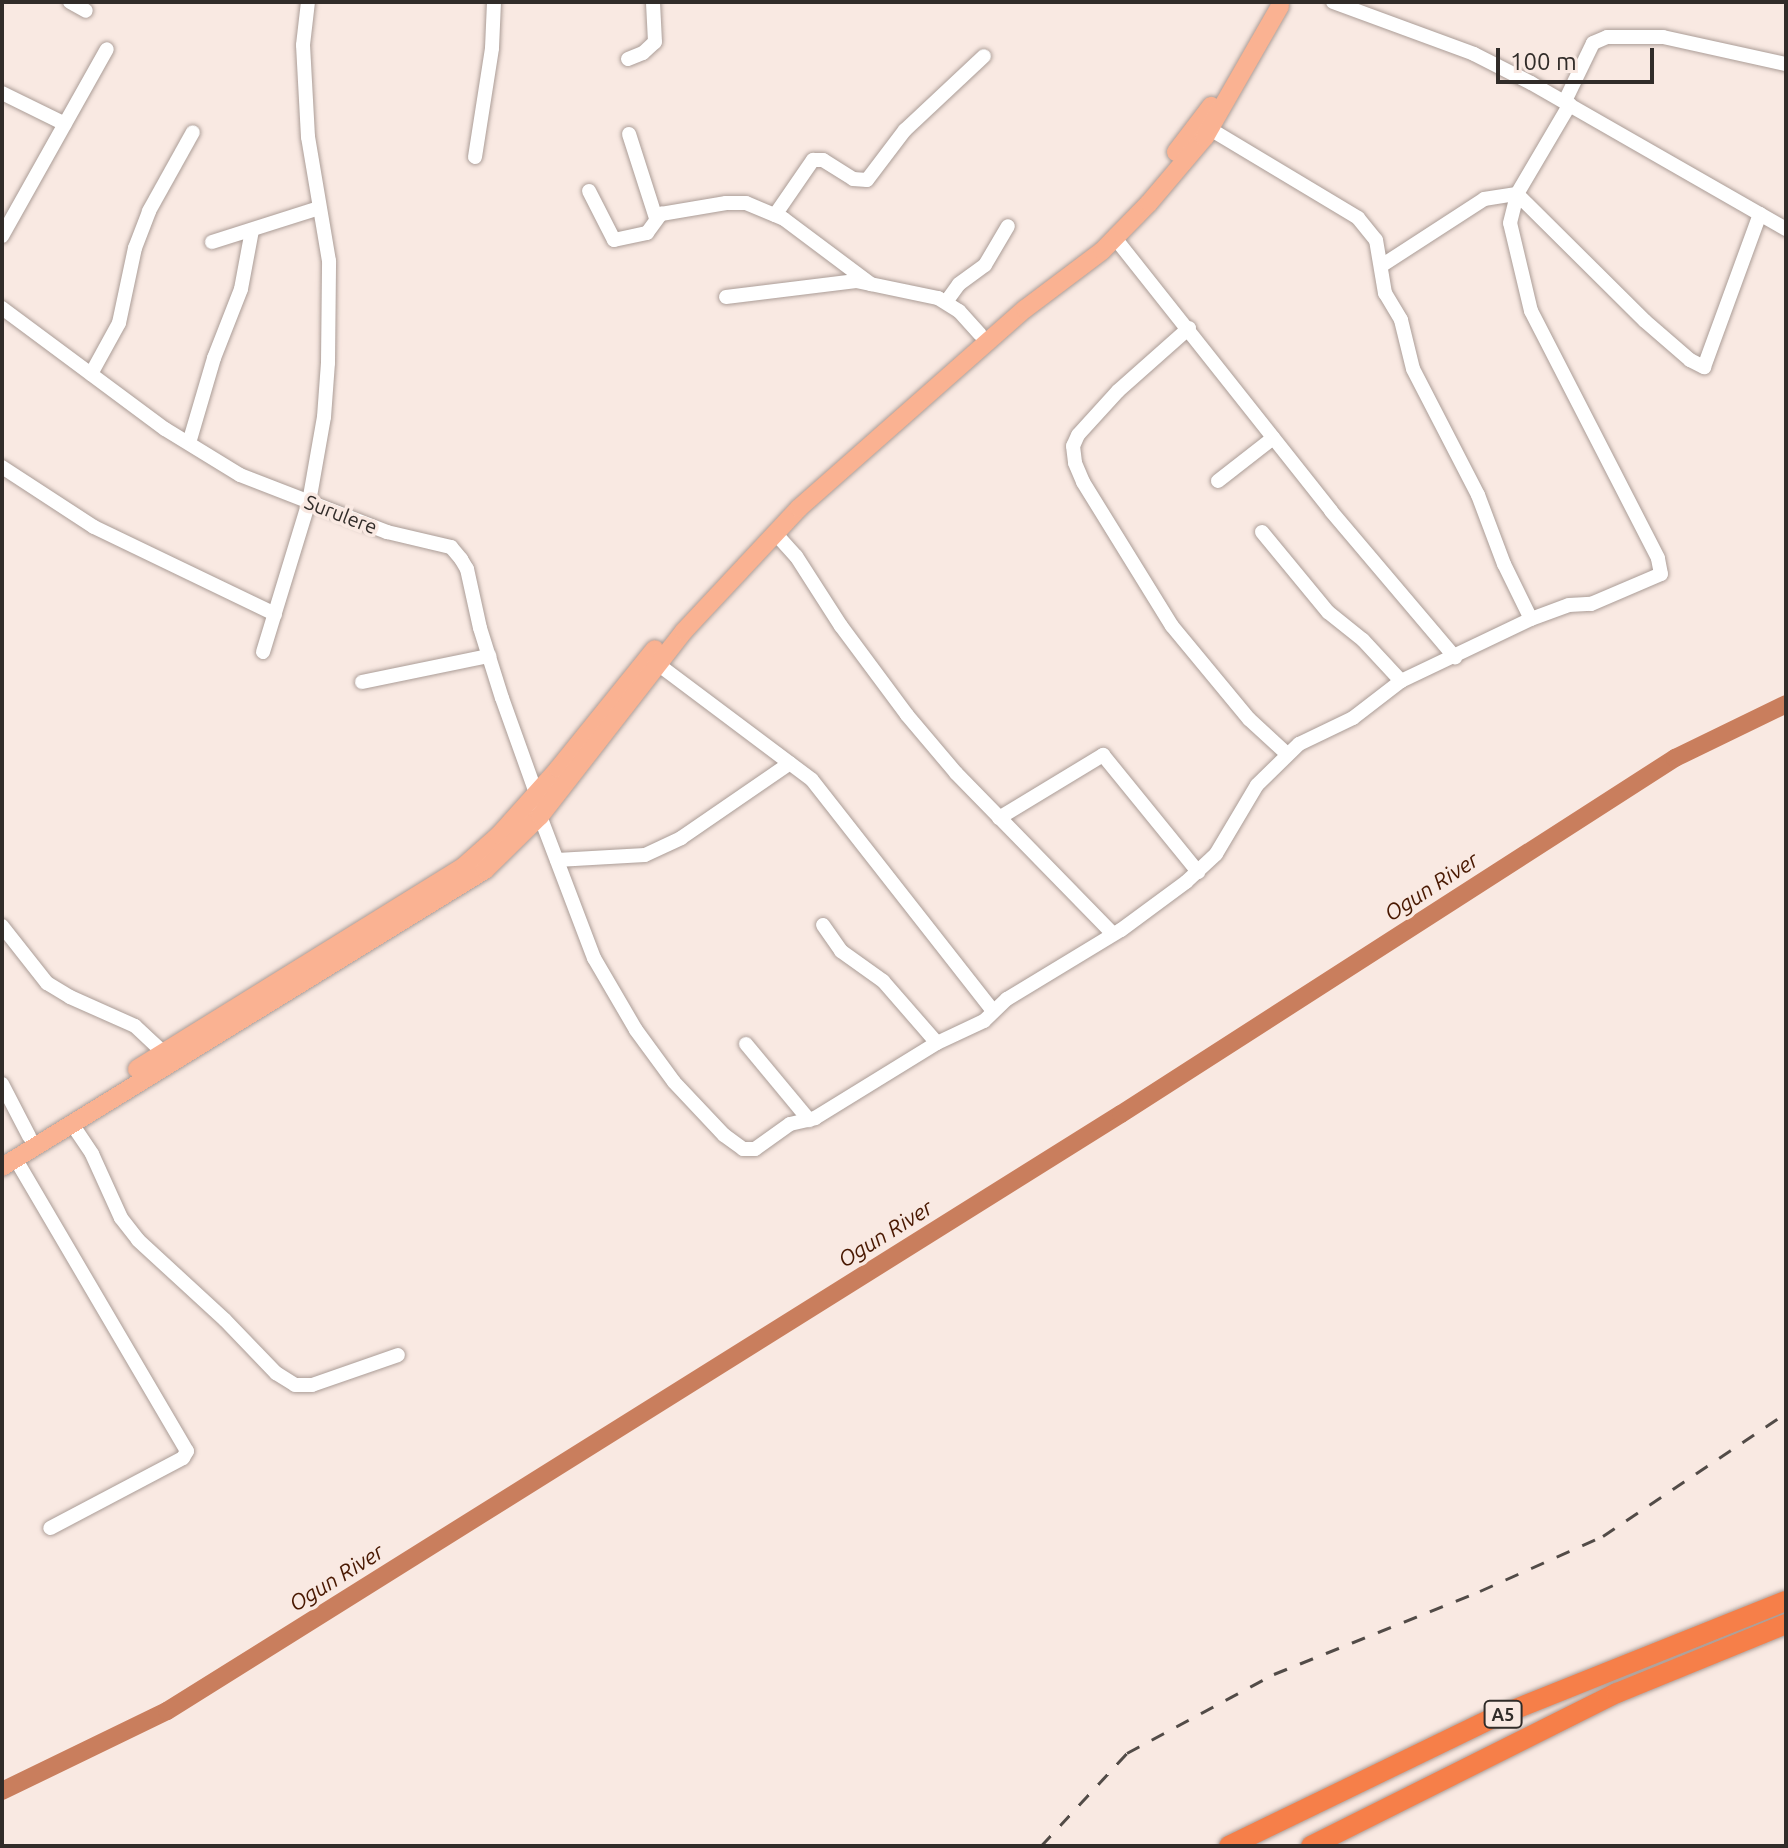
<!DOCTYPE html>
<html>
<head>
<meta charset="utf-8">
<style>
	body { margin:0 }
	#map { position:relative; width:1788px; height:1848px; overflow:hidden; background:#f9e9e2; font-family:Ubuntu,sans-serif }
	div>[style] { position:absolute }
	.river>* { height:18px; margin:-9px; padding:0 9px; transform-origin:9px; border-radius:9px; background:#c97e5d }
	.roads { filter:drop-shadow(0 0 2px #ab9d97) drop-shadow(0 0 2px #ab9d97) }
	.minor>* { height:14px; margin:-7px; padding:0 7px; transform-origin:7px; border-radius:7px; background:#fff }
	.major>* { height:18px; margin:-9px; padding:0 9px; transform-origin:9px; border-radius:9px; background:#fab292 }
	.highway>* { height:20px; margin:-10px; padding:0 10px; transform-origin:10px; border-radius:10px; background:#f67f49 }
	.rail>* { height:3px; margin-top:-1.5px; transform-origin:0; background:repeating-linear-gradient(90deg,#524b47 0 14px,transparent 0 28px) }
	span { translate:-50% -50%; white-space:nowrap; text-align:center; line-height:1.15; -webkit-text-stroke:7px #f9e9e2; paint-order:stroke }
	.shield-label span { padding:2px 6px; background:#f9e9e2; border:2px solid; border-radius:6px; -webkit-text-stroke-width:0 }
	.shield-label { font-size:18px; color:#312c29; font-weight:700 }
	.street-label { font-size:20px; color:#312c29 }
	.water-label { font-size:22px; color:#491801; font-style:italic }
	.frame { position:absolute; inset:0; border:4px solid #312c29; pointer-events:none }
	.scale { position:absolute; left:1496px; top:48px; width:158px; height:36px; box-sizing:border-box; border:4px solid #312c29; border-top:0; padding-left:10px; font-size:24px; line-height:28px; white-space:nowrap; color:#312c29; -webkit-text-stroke:6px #f9e9e2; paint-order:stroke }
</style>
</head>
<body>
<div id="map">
	<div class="river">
		<div style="left:2px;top:1791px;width:183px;rotate:-25.9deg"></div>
		<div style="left:167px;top:1711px;width:1125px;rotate:-32.04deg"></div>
		<div style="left:1121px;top:1114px;width:659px;rotate:-32.72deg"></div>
		<div style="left:1675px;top:758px;width:123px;rotate:-25.9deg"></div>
	</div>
	<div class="roads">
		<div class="minor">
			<div style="left:70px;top:2px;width:18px;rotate:29deg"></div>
			<div style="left:1333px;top:2px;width:150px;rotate:20.2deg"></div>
			<div style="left:1474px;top:54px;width:64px;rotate:27deg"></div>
			<div style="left:1531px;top:83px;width:294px;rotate:29.8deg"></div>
			<div style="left:628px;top:59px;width:16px;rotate:-22deg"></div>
			<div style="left:643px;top:53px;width:16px;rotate:-43deg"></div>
			<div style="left:655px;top:42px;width:40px;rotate:-92.9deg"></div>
			<div style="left:2px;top:93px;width:70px;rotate:26.2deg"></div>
			<div style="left:1565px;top:101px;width:64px;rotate:-64.2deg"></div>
			<div style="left:1593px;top:43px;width:15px;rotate:-23deg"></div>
			<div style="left:1607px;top:37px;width:56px"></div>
			<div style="left:1663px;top:37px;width:126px;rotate:12.4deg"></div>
			<div style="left:1210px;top:129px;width:173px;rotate:31deg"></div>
			<div style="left:1358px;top:218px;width:28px;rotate:51deg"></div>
			<div style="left:1376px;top:240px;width:54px;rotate:80.4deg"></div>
			<div style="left:1385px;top:293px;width:31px;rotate:59deg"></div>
			<div style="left:1401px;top:320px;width:50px;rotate:76.2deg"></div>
			<div style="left:1413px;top:369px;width:142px;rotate:62.7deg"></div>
			<div style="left:1478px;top:495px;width:74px;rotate:69.4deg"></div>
			<div style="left:1504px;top:564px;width:61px;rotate:63.9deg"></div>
			<div style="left:629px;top:134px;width:88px;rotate:72.2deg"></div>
			<div style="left:475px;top:157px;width:110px;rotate:-81.1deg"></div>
			<div style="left:492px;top:48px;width:46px;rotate:-87.5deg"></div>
			<div style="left:589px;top:191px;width:55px;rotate:63deg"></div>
			<div style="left:614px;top:240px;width:34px;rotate:-12deg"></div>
			<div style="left:647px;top:233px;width:24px;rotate:-54deg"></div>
			<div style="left:661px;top:214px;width:66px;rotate:-9.6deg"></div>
			<div style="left:726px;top:203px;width:20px"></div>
			<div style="left:746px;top:203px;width:41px;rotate:22.8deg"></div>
			<div style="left:784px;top:219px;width:109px;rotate:36.8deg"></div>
			<div style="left:775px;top:215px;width:67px;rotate:-55.4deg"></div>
			<div style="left:813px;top:160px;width:10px"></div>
			<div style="left:823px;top:160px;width:36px;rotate:32deg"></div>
			<div style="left:853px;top:179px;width:14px;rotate:4deg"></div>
			<div style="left:867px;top:180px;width:63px;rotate:-52.8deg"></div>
			<div style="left:905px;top:130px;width:108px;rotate:-43.1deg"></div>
			<div style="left:2px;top:236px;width:214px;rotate:-60.7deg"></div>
			<div style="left:1115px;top:238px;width:348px;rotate:51.6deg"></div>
			<div style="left:1331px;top:511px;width:192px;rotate:49.7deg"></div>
			<div style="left:212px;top:242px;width:112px;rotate:-17.6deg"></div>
			<div style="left:1381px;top:266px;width:123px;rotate:-33deg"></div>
			<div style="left:1484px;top:199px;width:33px;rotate:-9deg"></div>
			<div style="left:1517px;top:194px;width:180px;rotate:44.8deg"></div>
			<div style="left:1645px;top:321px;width:60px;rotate:40.9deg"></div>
			<div style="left:1690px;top:360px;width:16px;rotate:27deg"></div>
			<div style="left:1704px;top:367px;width:163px;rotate:-69.9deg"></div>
			<div style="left:726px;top:297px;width:131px;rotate:-7deg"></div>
			<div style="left:856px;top:281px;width:84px;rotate:11.7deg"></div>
			<div style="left:938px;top:298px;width:25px;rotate:32deg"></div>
			<div style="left:959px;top:311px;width:31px;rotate:48deg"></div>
			<div style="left:946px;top:302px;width:22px;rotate:-54deg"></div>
			<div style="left:959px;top:284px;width:32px;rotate:-36deg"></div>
			<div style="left:985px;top:265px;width:45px;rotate:-59.5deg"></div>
			<div style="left:2px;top:308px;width:203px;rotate:36.6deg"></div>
			<div style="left:165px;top:429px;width:88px;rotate:31.5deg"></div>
			<div style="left:240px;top:475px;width:158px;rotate:21.2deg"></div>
			<div style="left:387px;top:532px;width:66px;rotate:13.2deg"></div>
			<div style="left:451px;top:547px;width:16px;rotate:50deg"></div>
			<div style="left:461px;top:559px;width:12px;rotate:59deg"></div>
			<div style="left:467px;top:569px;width:60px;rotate:77.6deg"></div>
			<div style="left:480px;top:628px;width:73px;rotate:72.6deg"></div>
			<div style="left:502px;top:698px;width:101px;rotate:70.3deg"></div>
			<div style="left:536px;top:793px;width:23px;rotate:80deg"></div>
			<div style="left:540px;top:816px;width:152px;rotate:69.2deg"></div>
			<div style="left:594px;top:958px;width:83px;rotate:59.7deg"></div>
			<div style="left:636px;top:1030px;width:64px;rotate:53.8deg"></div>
			<div style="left:674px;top:1082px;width:73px;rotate:46.7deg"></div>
			<div style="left:724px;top:1135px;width:24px;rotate:36deg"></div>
			<div style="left:743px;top:1149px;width:12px"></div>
			<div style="left:755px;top:1149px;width:43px;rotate:-35.5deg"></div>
			<div style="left:790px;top:1124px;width:26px;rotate:-13deg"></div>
			<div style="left:815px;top:1118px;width:143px;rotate:-31.6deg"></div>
			<div style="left:937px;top:1043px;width:52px;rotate:-25.1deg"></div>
			<div style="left:984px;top:1021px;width:32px;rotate:-44deg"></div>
			<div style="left:1007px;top:999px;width:133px;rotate:-31.2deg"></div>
			<div style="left:1121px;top:930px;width:81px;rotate:-36.4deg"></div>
			<div style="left:1186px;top:882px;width:41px;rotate:-43deg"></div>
			<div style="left:1216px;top:854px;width:80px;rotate:-59.3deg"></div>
			<div style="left:1257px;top:785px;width:59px;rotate:-44.3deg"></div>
			<div style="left:1299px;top:744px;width:60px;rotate:-25.7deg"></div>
			<div style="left:1353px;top:718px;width:61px;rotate:-37.6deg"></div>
			<div style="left:1401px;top:681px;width:144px;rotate:-25.5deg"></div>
			<div style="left:1531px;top:619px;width:40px;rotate:-20.2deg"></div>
			<div style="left:1569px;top:605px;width:22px;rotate:-3deg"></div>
			<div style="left:1591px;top:604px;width:76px;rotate:-23.2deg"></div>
			<div style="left:1661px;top:574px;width:16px;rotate:-101deg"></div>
			<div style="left:1658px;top:558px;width:278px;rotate:-117.2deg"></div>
			<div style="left:1531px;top:311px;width:90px;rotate:-103.4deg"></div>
			<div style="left:1510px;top:223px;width:30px;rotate:-76deg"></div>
			<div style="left:1517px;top:194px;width:104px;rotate:-59.5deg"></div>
			<div style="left:1189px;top:328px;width:95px;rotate:138.4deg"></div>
			<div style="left:1118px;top:391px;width:59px;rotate:132.3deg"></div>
			<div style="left:1078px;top:435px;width:12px;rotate:114deg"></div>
			<div style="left:1073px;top:446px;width:17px;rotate:83deg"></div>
			<div style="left:1075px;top:463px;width:21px;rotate:67deg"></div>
			<div style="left:1083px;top:482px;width:169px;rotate:58.3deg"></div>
			<div style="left:1172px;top:626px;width:121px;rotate:50.4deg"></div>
			<div style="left:1249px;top:719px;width:50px;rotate:42.6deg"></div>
			<div style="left:91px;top:374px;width:58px;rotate:-61.2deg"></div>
			<div style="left:119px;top:323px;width:77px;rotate:-78deg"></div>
			<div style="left:135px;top:248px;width:40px;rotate:-69deg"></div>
			<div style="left:149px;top:211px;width:90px;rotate:-60.9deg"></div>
			<div style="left:189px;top:443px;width:89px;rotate:-73.6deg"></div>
			<div style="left:214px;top:358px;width:74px;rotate:-68.6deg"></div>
			<div style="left:241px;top:289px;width:60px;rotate:-79.4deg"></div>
			<div style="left:2px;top:467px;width:110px;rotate:33.1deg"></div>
			<div style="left:94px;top:527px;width:201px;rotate:25.7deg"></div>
			<div style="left:1218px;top:481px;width:70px;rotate:-38deg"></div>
			<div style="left:1262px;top:532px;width:104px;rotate:50.5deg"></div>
			<div style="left:1328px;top:612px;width:45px;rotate:38.7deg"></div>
			<div style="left:1363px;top:640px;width:56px;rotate:47.2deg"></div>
			<div style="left:775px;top:533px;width:31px;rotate:48deg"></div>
			<div style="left:796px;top:556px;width:83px;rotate:57.3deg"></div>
			<div style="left:841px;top:626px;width:111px;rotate:53.4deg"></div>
			<div style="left:907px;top:715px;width:76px;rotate:49.8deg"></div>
			<div style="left:956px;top:773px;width:223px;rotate:45.7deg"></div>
			<div style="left:263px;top:652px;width:157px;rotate:-73deg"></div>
			<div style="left:309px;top:502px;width:86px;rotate:-80deg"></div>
			<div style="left:324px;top:417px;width:54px;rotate:-85.8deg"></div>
			<div style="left:328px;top:363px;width:102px;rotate:-89.4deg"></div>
			<div style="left:329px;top:261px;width:126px;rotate:-99.6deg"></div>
			<div style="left:308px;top:137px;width:92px;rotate:-93.1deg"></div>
			<div style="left:303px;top:45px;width:43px;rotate:-83.4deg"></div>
			<div style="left:659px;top:665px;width:191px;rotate:36.9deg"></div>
			<div style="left:812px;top:780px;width:293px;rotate:51.9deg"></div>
			<div style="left:362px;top:682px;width:130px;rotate:-11.6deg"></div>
			<div style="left:999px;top:818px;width:122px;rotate:-31.2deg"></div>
			<div style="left:1103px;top:755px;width:151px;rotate:50.9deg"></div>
			<div style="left:557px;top:860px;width:88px;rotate:-3.3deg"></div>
			<div style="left:645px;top:855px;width:40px;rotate:-25deg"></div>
			<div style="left:681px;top:838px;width:132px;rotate:-34.5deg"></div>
			<div style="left:823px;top:925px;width:32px;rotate:55deg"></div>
			<div style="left:841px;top:951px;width:52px;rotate:35.5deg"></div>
			<div style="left:883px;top:981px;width:82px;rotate:48.9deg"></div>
			<div style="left:2px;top:926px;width:73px;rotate:51.7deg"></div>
			<div style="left:47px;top:983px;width:27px;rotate:31deg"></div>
			<div style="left:70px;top:997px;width:71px;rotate:24deg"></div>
			<div style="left:135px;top:1026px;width:40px;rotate:43deg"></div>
			<div style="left:746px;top:1044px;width:99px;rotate:50.3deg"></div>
			<div style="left:2px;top:1084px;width:59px;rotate:62.6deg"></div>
			<div style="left:72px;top:1124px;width:36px;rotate:56deg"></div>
			<div style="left:92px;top:1154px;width:70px;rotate:65.6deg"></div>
			<div style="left:121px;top:1218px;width:28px;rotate:52deg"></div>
			<div style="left:138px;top:1240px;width:118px;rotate:42.6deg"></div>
			<div style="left:225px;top:1320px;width:74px;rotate:46.1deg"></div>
			<div style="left:276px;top:1373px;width:22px;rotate:32deg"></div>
			<div style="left:295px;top:1385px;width:17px"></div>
			<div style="left:312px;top:1385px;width:91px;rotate:-19.2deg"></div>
			<div style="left:15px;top:1158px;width:340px;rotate:59.6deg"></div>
			<div style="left:187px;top:1451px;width:8px;rotate:120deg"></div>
			<div style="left:183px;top:1458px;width:150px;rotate:152.2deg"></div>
		</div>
		<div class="major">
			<div style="left:1176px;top:152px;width:58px;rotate:-52.7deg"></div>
			<div style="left:137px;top:1069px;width:385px;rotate:-31.8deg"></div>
			<div style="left:464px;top:866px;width:47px;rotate:-41.5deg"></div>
			<div style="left:499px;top:835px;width:89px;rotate:-48.2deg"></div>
			<div style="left:558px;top:769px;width:154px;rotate:-51.1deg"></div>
			<div style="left:2px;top:1167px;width:567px;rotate:-31.59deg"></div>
			<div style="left:485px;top:870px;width:77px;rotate:-44.5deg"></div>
			<div style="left:540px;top:816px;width:234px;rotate:-52.1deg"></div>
			<div style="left:684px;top:631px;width:168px;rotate:-46.9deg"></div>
			<div style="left:799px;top:508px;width:301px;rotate:-41.4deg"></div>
			<div style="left:1025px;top:309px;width:96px;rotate:-37deg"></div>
			<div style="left:1102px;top:251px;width:67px;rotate:-45.6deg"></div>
			<div style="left:1149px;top:203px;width:87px;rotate:-49.7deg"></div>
			<div style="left:1205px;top:137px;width:151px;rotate:-60.2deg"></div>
		</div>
		<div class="highway">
			<div style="left:1229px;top:1846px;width:293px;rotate:-25.9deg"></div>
			<div style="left:1493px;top:1718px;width:315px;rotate:-21.8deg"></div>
			<div style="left:1311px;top:1846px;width:342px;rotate:-26.6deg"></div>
			<div style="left:1617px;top:1693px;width:183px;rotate:-22.2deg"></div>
		</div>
	</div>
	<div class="rail">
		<div style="left:1041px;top:1846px;width:127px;rotate:-47.2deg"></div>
		<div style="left:1127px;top:1753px;width:167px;rotate:-28.3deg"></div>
		<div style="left:1274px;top:1674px;width:222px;rotate:-21.9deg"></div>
		<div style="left:1480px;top:1591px;width:135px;rotate:-24.1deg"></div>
		<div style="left:1603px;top:1536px;width:220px;rotate:-33.9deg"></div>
	</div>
	<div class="shield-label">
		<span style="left:1503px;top:1714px">A5</span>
	</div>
	<div class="street-label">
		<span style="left:341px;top:514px;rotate:21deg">Surulere</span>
	</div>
	<div class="water-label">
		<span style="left:1431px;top:886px;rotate:-33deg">Ogun River</span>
		<span style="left:885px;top:1233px;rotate:-32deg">Ogun River</span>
		<span style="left:336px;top:1577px;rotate:-32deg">Ogun River</span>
	</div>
	<div class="frame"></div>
	<div class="scale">100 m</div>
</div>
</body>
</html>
